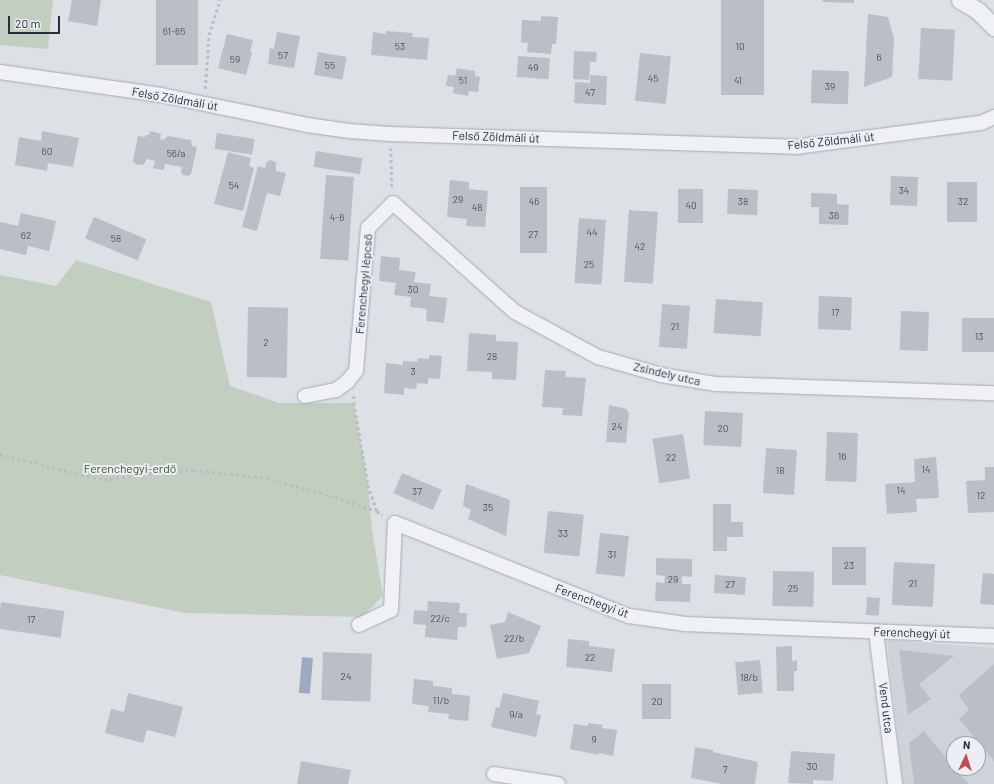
<!DOCTYPE html>
<html>
<head>
<meta charset="utf-8">
<style>
	body { margin:0 }
	#map { position:relative; width:994px; height:784px; overflow:hidden; background:#dde0e5; font-family:Barlow,sans-serif }
	div>[style] { position:absolute }
	.built>* { inset:0; background:#d0d2da }
	.green>* { inset:0; background:#c2cebf }
	.water>* { inset:0; background:#9caac2; transform-origin:0 0 }
	.building>* { inset:0; background:#bbbec7; transform-origin:0 0 }
	.path>* { height:2.5px; margin-top:-1.25px; transform-origin:0; background:repeating-linear-gradient(90deg,#bbbec4 0 3px,transparent 0 6px) }
	.roads { filter:drop-shadow(0 0 1px #a7aab2) drop-shadow(0 0 1px #a7aab2) }
	.minor>* { height:14px; margin:-7px; padding:0 7px; transform-origin:7px; border-radius:7px; background:#eff1f4 }
	.tertiary>* { height:17px; margin:-8.5px; padding:0 8.5px; transform-origin:8.5px; border-radius:8.5px; background:#eff1f4 }
	span { translate:-50% -50%; white-space:nowrap; text-align:center; line-height:1.15; -webkit-text-stroke:4px #eceef3; paint-order:stroke }
	.number-label { font-size:10px; color:#4d515d }
	.number-label span { -webkit-text-stroke-width:0 }
	.street-label { font-size:12px; color:#282d3a }
	.park-label { font-size:12px; color:#3a5437 }
	.north { position:absolute; left:946px; top:736px; width:40px; height:40px; box-sizing:border-box; background:#eceef3; border:1px solid #9ea1a9; border-radius:50%; rotate:4deg; font-size:11px; font-weight:700; line-height:16px; text-align:center; color:#282d3a }
	.north::after { content:''; display:block; margin:auto; width:14px; height:18px; background:#be4e54; clip-path:polygon(50% 0,100% 100%,50% 72%,0 100%) }
	.scale { position:absolute; left:8px; top:16px; width:52px; height:18px; box-sizing:border-box; border:2px solid #282d3a; border-top:0; padding-left:5px; font-size:12px; line-height:14px; white-space:nowrap; color:#282d3a; -webkit-text-stroke:3px #eceef3; paint-order:stroke }
</style>
</head>
<body>
<div id="map">
	<div class="built">
		<div style="clip-path:polygon(evenodd,887px 640px,994px 648px,994px 784px,903px 784px,887px 640px,954px 744px,978px 744px,978px 768px,954px 768px,954px 744px)"></div>
	</div>
	<div class="green">
		<div style="clip-path:polygon(0 0,53px 0,48px 49px,0 45px)"></div>
		<div style="clip-path:polygon(76px 260px,211px 302px,230px 386px,279px 403px,354px 403px,368px 485px,372px 530px,383px 596px,362px 617px,185px 613px,0 575px,0 275px,56px 286px)"></div>
	</div>
	<div class="water">
		<div style="left:302px;top:657px;width:11px;height:36px;rotate:5deg"></div>
	</div>
	<div class="building">
		<div style="clip-path:polygon(72px 0,101px 0,97px 26px,68px 21px)"></div>
		<div style="left:156px;top:0;width:42px;height:65px"></div>
		<div style="left:721px;top:0;width:43px;height:95px"></div>
		<div style="clip-path:polygon(823px 0,854px 0,854px 3px,822px 2px)"></div>
		<div style="clip-path:polygon(868px 14px,888px 17px,894px 39px,892px 77px,864px 87px)"></div>
		<div style="clip-path:polygon(541px 16px,558px 17px,556px 44px,552px 44px,551px 54px,527px 52px,528px 43px,521px 42px,522px 20px,541px 21px)"></div>
		<div style="left:921px;top:28px;width:34px;height:51px;rotate:3deg"></div>
		<div style="clip-path:polygon(386px 31px,413px 33px,412px 37px,429px 38px,427px 60px,371px 55px,373px 32px,386px 34px)"></div>
		<div style="clip-path:polygon(277px 32px,300px 36px,294px 68px,268px 64px,270px 48px,274px 49px)"></div>
		<div style="clip-path:polygon(227px 34px,253px 40px,250px 52px,252px 53px,246px 75px,218px 68px)"></div>
		<div style="clip-path:polygon(574px 51px,597px 52px,596px 62px,590px 62px,589px 80px,573px 79px)"></div>
		<div style="left:318px;top:52px;width:29px;height:23px;rotate:10deg"></div>
		<div style="left:640px;top:53px;width:31px;height:48px;rotate:6deg"></div>
		<div style="left:518px;top:56px;width:32px;height:21px;rotate:4deg"></div>
		<div style="clip-path:polygon(457px 68px,475px 71px,475px 76px,480px 77px,478px 92px,469px 91px,468px 96px,453px 93px,454px 87px,446px 86px,448px 75px,455px 76px)"></div>
		<div style="left:812px;top:70px;width:37px;height:33px;rotate:2deg"></div>
		<div style="clip-path:polygon(590px 75px,607px 76px,606px 105px,574px 103px,575px 82px,590px 83px)"></div>
		<div style="clip-path:polygon(42px 131px,79px 138px,73px 167px,48px 163px,47px 171px,15px 165px,19px 137px,41px 141px)"></div>
		<div style="clip-path:polygon(150px 131px,161px 134px,160px 139px,163px 140px,168px 136px,191px 140px,192px 146px,197px 147px,191px 174px,188px 176px,183px 175px,181px 172px,182px 167px,165px 164px,164px 170px,153px 168px,155px 161px,147px 159px,143px 165px,135px 164px,133px 161px,138px 136px,145px 137px,146px 135px,149px 135px)"></div>
		<div style="left:217px;top:133px;width:38px;height:16px;rotate:9deg"></div>
		<div style="left:316px;top:151px;width:47px;height:16px;rotate:9deg"></div>
		<div style="clip-path:polygon(228px 152px,251px 158px,249px 166px,254px 168px,243px 211px,214px 204px)"></div>
		<div style="clip-path:polygon(270px 160px,276px 162px,276px 171px,286px 173px,280px 196px,267px 193px,257px 231px,242px 227px,258px 166px,265px 168px,266px 163px)"></div>
		<div style="left:326px;top:175px;width:28px;height:84px;rotate:4deg"></div>
		<div style="left:891px;top:176px;width:27px;height:29px;rotate:2deg"></div>
		<div style="clip-path:polygon(450px 180px,469px 182px,469px 189px,488px 191px,485px 227px,466px 226px,467px 219px,447px 217px)"></div>
		<div style="left:947px;top:182px;width:30px;height:40px"></div>
		<div style="left:520px;top:187px;width:27px;height:66px"></div>
		<div style="left:678px;top:189px;width:25px;height:34px"></div>
		<div style="left:728px;top:189px;width:30px;height:25px;rotate:2deg"></div>
		<div style="clip-path:polygon(811px 193px,837px 194px,837px 204px,849px 205px,848px 225px,819px 224px,819px 207px,811px 207px)"></div>
		<div style="left:629px;top:210px;width:29px;height:72px;rotate:4deg"></div>
		<div style="clip-path:polygon(21px 213px,56px 221px,49px 251px,28px 246px,26px 255px,0 249px,0 222px,18px 226px)"></div>
		<div style="left:94px;top:217px;width:57px;height:23px;rotate:23deg"></div>
		<div style="left:579px;top:218px;width:27px;height:65px;rotate:4deg"></div>
		<div style="clip-path:polygon(381px 256px,400px 258px,399px 270px,416px 272px,414px 282px,431px 284px,429px 296px,447px 298px,444px 323px,426px 321px,427px 309px,410px 307px,411px 297px,394px 295px,396px 283px,379px 281px)"></div>
		<div style="left:819px;top:296px;width:33px;height:33px;rotate:2deg"></div>
		<div style="left:716px;top:299px;width:47px;height:34px;rotate:4deg"></div>
		<div style="left:662px;top:304px;width:28px;height:43px;rotate:4deg"></div>
		<div style="left:248px;top:307px;width:40px;height:70px;rotate:1deg"></div>
		<div style="left:901px;top:311px;width:28px;height:39px;rotate:2deg"></div>
		<div style="left:994px;top:318px;width:34px;height:32px;rotate:90deg"></div>
		<div style="clip-path:polygon(469px 333px,496px 335px,496px 341px,518px 342px,516px 380px,492px 379px,492px 372px,467px 371px)"></div>
		<div style="clip-path:polygon(429px 355px,442px 356px,440px 379px,428px 378px,428px 384px,417px 383px,416px 389px,404px 388px,404px 395px,384px 393px,386px 363px,403px 365px,403px 361px,417px 362px,418px 358px,429px 359px)"></div>
		<div style="clip-path:polygon(545px 370px,566px 371px,565px 377px,586px 378px,582px 416px,562px 415px,563px 408px,542px 407px)"></div>
		<div style="clip-path:polygon(609px 405px,626px 409px,629px 413px,626px 443px,606px 442px)"></div>
		<div style="left:705px;top:411px;width:38px;height:34px;rotate:3deg"></div>
		<div style="left:827px;top:432px;width:31px;height:49px;rotate:2deg"></div>
		<div style="left:683px;top:434px;width:45px;height:31px;rotate:81deg"></div>
		<div style="left:766px;top:448px;width:31px;height:45px;rotate:4deg"></div>
		<div style="clip-path:polygon(936px 457px,939px 498px,916px 499px,917px 512px,887px 514px,885px 484px,915px 482px,914px 459px)"></div>
		<div style="clip-path:polygon(985px 467px,994px 467px,994px 512px,968px 513px,966px 481px,985px 480px)"></div>
		<div style="left:402px;top:473px;width:43px;height:22px;rotate:23deg"></div>
		<div style="clip-path:polygon(466px 484px,510px 500px,506px 536px,468px 519px,471px 510px,463px 506px)"></div>
		<div style="clip-path:polygon(713px 504px,731px 504px,731px 522px,743px 522px,743px 537px,727px 537px,727px 551px,713px 551px)"></div>
		<div style="left:548px;top:511px;width:36px;height:42px;rotate:6deg"></div>
		<div style="left:600px;top:533px;width:29px;height:41px;rotate:6deg"></div>
		<div style="left:832px;top:547px;width:34px;height:38px"></div>
		<div style="clip-path:polygon(656px 558px,692px 559px,692px 577px,682px 576px,682px 584px,691px 584px,690px 602px,655px 601px,656px 582px,664px 583px,665px 576px,656px 575px)"></div>
		<div style="left:894px;top:562px;width:41px;height:43px;rotate:3deg"></div>
		<div style="left:773px;top:571px;width:41px;height:35px;rotate:1deg"></div>
		<div style="clip-path:polygon(983px 573px,994px 574px,994px 605px,980px 604px)"></div>
		<div style="left:715px;top:575px;width:31px;height:18px;rotate:4deg"></div>
		<div style="left:867px;top:597px;width:13px;height:18px;rotate:4deg"></div>
		<div style="clip-path:polygon(428px 601px,460px 603px,459px 613px,467px 613px,466px 627px,458px 627px,457px 640px,425px 637px,426px 625px,413px 624px,414px 610px,427px 611px)"></div>
		<div style="left:1px;top:602px;width:64px;height:27px;rotate:8deg"></div>
		<div style="clip-path:polygon(508px 612px,541px 626px,529px 653px,497px 659px,490px 625px,505px 622px)"></div>
		<div style="clip-path:polygon(568px 639px,589px 641px,589px 646px,615px 649px,612px 672px,566px 667px)"></div>
		<div style="clip-path:polygon(792px 646px,792px 661px,797px 660px,797px 671px,794px 671px,794px 691px,777px 691px,776px 647px)"></div>
		<div style="clip-path:polygon(899px 650px,954px 656px,919px 684px,931px 699px,908px 715px)"></div>
		<div style="left:323px;top:652px;width:49px;height:48px;rotate:2deg"></div>
		<div style="left:760px;top:660px;width:33px;height:25px;rotate:85deg"></div>
		<div style="clip-path:polygon(994px 664px,994px 761px,959px 719px,969px 710px,959px 695px)"></div>
		<div style="clip-path:polygon(414px 679px,433px 681px,433px 686px,452px 688px,452px 694px,470px 696px,468px 721px,448px 719px,449px 714px,428px 712px,429px 706px,412px 704px)"></div>
		<div style="left:642px;top:684px;width:29px;height:35px"></div>
		<div style="clip-path:polygon(128px 693px,183px 707px,175px 737px,147px 730px,143px 743px,105px 733px,111px 709px,124px 712px)"></div>
		<div style="clip-path:polygon(503px 693px,539px 701px,536px 714px,541px 715px,536px 737px,491px 727px,496px 707px,499px 708px)"></div>
		<div style="clip-path:polygon(588px 723px,603px 725px,602px 728px,617px 730px,613px 756px,599px 753px,598px 755px,570px 749px,574px 724px,588px 726px)"></div>
		<div style="clip-path:polygon(924px 731px,954px 768px,969px 784px,914px 784px,909px 743px)"></div>
		<div style="clip-path:polygon(695px 747px,713px 750px,713px 752px,758px 762px,755px 784px,722px 784px,691px 778px)"></div>
		<div style="clip-path:polygon(791px 751px,835px 754px,833px 781px,813px 780px,813px 784px,788px 783px)"></div>
		<div style="clip-path:polygon(301px 761px,351px 770px,348px 784px,297px 784px)"></div>
	</div>
	<div class="path">
		<div style="left:205px;top:89px;width:54px;rotate:-85.8deg"></div>
		<div style="left:209px;top:35px;width:37px;rotate:-73deg"></div>
		<div style="left:391px;top:148px;width:41px;rotate:88.6deg"></div>
		<div style="left:354px;top:396px;width:7px;rotate:90deg"></div>
		<div style="left:354px;top:403px;width:83px;rotate:80.3deg"></div>
		<div style="left:368px;top:485px;width:28px;rotate:71deg"></div>
		<div style="left:0;top:454px;width:107px;rotate:14deg"></div>
		<div style="left:104px;top:480px;width:40px;rotate:-10deg"></div>
		<div style="left:143px;top:473px;width:51px;rotate:-3.4deg"></div>
		<div style="left:194px;top:470px;width:73px;rotate:6.3deg"></div>
		<div style="left:267px;top:478px;width:71px;rotate:15.6deg"></div>
		<div style="left:335px;top:497px;width:44px;rotate:18.4deg"></div>
		<div style="left:377px;top:511px;width:7px;rotate:34deg"></div>
	</div>
	<div class="roads">
		<div class="minor">
			<div style="left:0;top:72px;width:163px;rotate:8.1deg"></div>
			<div style="left:161px;top:95px;width:149px;rotate:11.6deg"></div>
			<div style="left:307px;top:125px;width:42px;rotate:8.1deg"></div>
			<div style="left:349px;top:131px;width:41px;rotate:4.2deg"></div>
			<div style="left:390px;top:134px;width:405px;rotate:1.8deg"></div>
			<div style="left:795px;top:147px;width:188px;rotate:-7.4deg"></div>
			<div style="left:981px;top:123px;width:14px;rotate:-25deg"></div>
			<div style="left:305px;top:396px;width:32px;rotate:-11deg"></div>
			<div style="left:336px;top:390px;width:14px;rotate:-36deg"></div>
			<div style="left:347px;top:382px;width:14px;rotate:-51deg"></div>
			<div style="left:356px;top:371px;width:144px;rotate:-85.2deg"></div>
			<div style="left:368px;top:228px;width:35px;rotate:-45deg"></div>
			<div style="left:393px;top:203px;width:164px;rotate:41.8deg"></div>
			<div style="left:515px;top:312px;width:94px;rotate:28.5deg"></div>
			<div style="left:598px;top:357px;width:66px;rotate:15.9deg"></div>
			<div style="left:661px;top:375px;width:56px;rotate:9.3deg"></div>
			<div style="left:716px;top:384px;width:278px;rotate:1.9deg"></div>
			<div style="left:359px;top:625px;width:35px;rotate:-25deg"></div>
			<div style="left:391px;top:610px;width:87px;rotate:-87.4deg"></div>
			<div style="left:395px;top:523px;width:252px;rotate:21.7deg"></div>
			<div style="left:629px;top:616px;width:57px;rotate:8.1deg"></div>
			<div style="left:685px;top:624px;width:309px;rotate:2.2deg"></div>
			<div style="left:876px;top:632px;width:153px;rotate:82.9deg"></div>
			<div style="left:494px;top:774px;width:65px;rotate:8.9deg"></div>
		</div>
		<div class="tertiary">
			<div style="left:960px;top:0;width:21px;rotate:31deg"></div>
			<div style="left:978px;top:11px;width:23px;rotate:45deg"></div>
		</div>
	</div>
	<div class="number-label">
		<span style="left:174px;top:32px">61-65</span>
		<span style="left:400px;top:47px">53</span>
		<span style="left:740px;top:47px">10</span>
		<span style="left:283px;top:56px">57</span>
		<span style="left:879px;top:58px">6</span>
		<span style="left:235px;top:60px">59</span>
		<span style="left:330px;top:66px">55</span>
		<span style="left:533px;top:68px">49</span>
		<span style="left:653px;top:79px">45</span>
		<span style="left:463px;top:81px">51</span>
		<span style="left:738px;top:81px">41</span>
		<span style="left:830px;top:87px">39</span>
		<span style="left:590px;top:93px">47</span>
		<span style="left:47px;top:152px">60</span>
		<span style="left:176px;top:154px">56/a</span>
		<span style="left:234px;top:186px">54</span>
		<span style="left:904px;top:191px">34</span>
		<span style="left:458px;top:200px">29</span>
		<span style="left:534px;top:202px">46</span>
		<span style="left:743px;top:202px">38</span>
		<span style="left:963px;top:202px">32</span>
		<span style="left:691px;top:206px">40</span>
		<span style="left:477px;top:208px">48</span>
		<span style="left:834px;top:216px">36</span>
		<span style="left:337px;top:218px">4-6</span>
		<span style="left:592px;top:233px">44</span>
		<span style="left:533px;top:235px">27</span>
		<span style="left:26px;top:236px">62</span>
		<span style="left:116px;top:239px">58</span>
		<span style="left:640px;top:247px">42</span>
		<span style="left:589px;top:265px">25</span>
		<span style="left:413px;top:290px">30</span>
		<span style="left:835px;top:313px">17</span>
		<span style="left:675px;top:327px">21</span>
		<span style="left:979px;top:337px">13</span>
		<span style="left:266px;top:343px">2</span>
		<span style="left:492px;top:357px">28</span>
		<span style="left:413px;top:372px">3</span>
		<span style="left:617px;top:427px">24</span>
		<span style="left:723px;top:429px">20</span>
		<span style="left:842px;top:457px">16</span>
		<span style="left:671px;top:458px">22</span>
		<span style="left:926px;top:470px">14</span>
		<span style="left:780px;top:471px">18</span>
		<span style="left:901px;top:491px">14</span>
		<span style="left:417px;top:492px">37</span>
		<span style="left:981px;top:496px">12</span>
		<span style="left:488px;top:508px">35</span>
		<span style="left:563px;top:534px">33</span>
		<span style="left:612px;top:555px">31</span>
		<span style="left:849px;top:566px">23</span>
		<span style="left:673px;top:580px">29</span>
		<span style="left:913px;top:584px">21</span>
		<span style="left:730px;top:585px">27</span>
		<span style="left:793px;top:589px">25</span>
		<span style="left:440px;top:619px">22/c</span>
		<span style="left:31px;top:620px">17</span>
		<span style="left:514px;top:639px">22/b</span>
		<span style="left:590px;top:658px">22</span>
		<span style="left:346px;top:677px">24</span>
		<span style="left:749px;top:678px">18/b</span>
		<span style="left:441px;top:701px">11/b</span>
		<span style="left:657px;top:702px">20</span>
		<span style="left:516px;top:715px">9/a</span>
		<span style="left:594px;top:740px">9</span>
		<span style="left:812px;top:767px">30</span>
		<span style="left:725px;top:770px">7</span>
	</div>
	<div class="street-label">
		<span style="left:175px;top:99px;rotate:10deg">Felső Zöldmáli út</span>
		<span style="left:496px;top:137px;rotate:2deg">Felső Zöldmáli út</span>
		<span style="left:831px;top:141px;rotate:-6deg">Felső Zöldmáli út</span>
		<span style="left:364px;top:284px;rotate:-85deg">Ferenchegyi lépcső</span>
		<span style="left:667px;top:374px;rotate:13deg">Zsindely utca</span>
		<span style="left:592px;top:601px;rotate:20deg">Ferenchegyi út</span>
		<span style="left:912px;top:633px;rotate:2deg">Ferenchegyi út</span>
		<span style="left:886px;top:708px;rotate:83deg">Vend utca</span>
	</div>
	<div class="park-label">
		<span style="left:130px;top:469px">Ferenchegyi-erdő</span>
	</div>
	<div class="north">N</div>
	<div class="scale">20 m</div>
</div>
</body>
</html>
